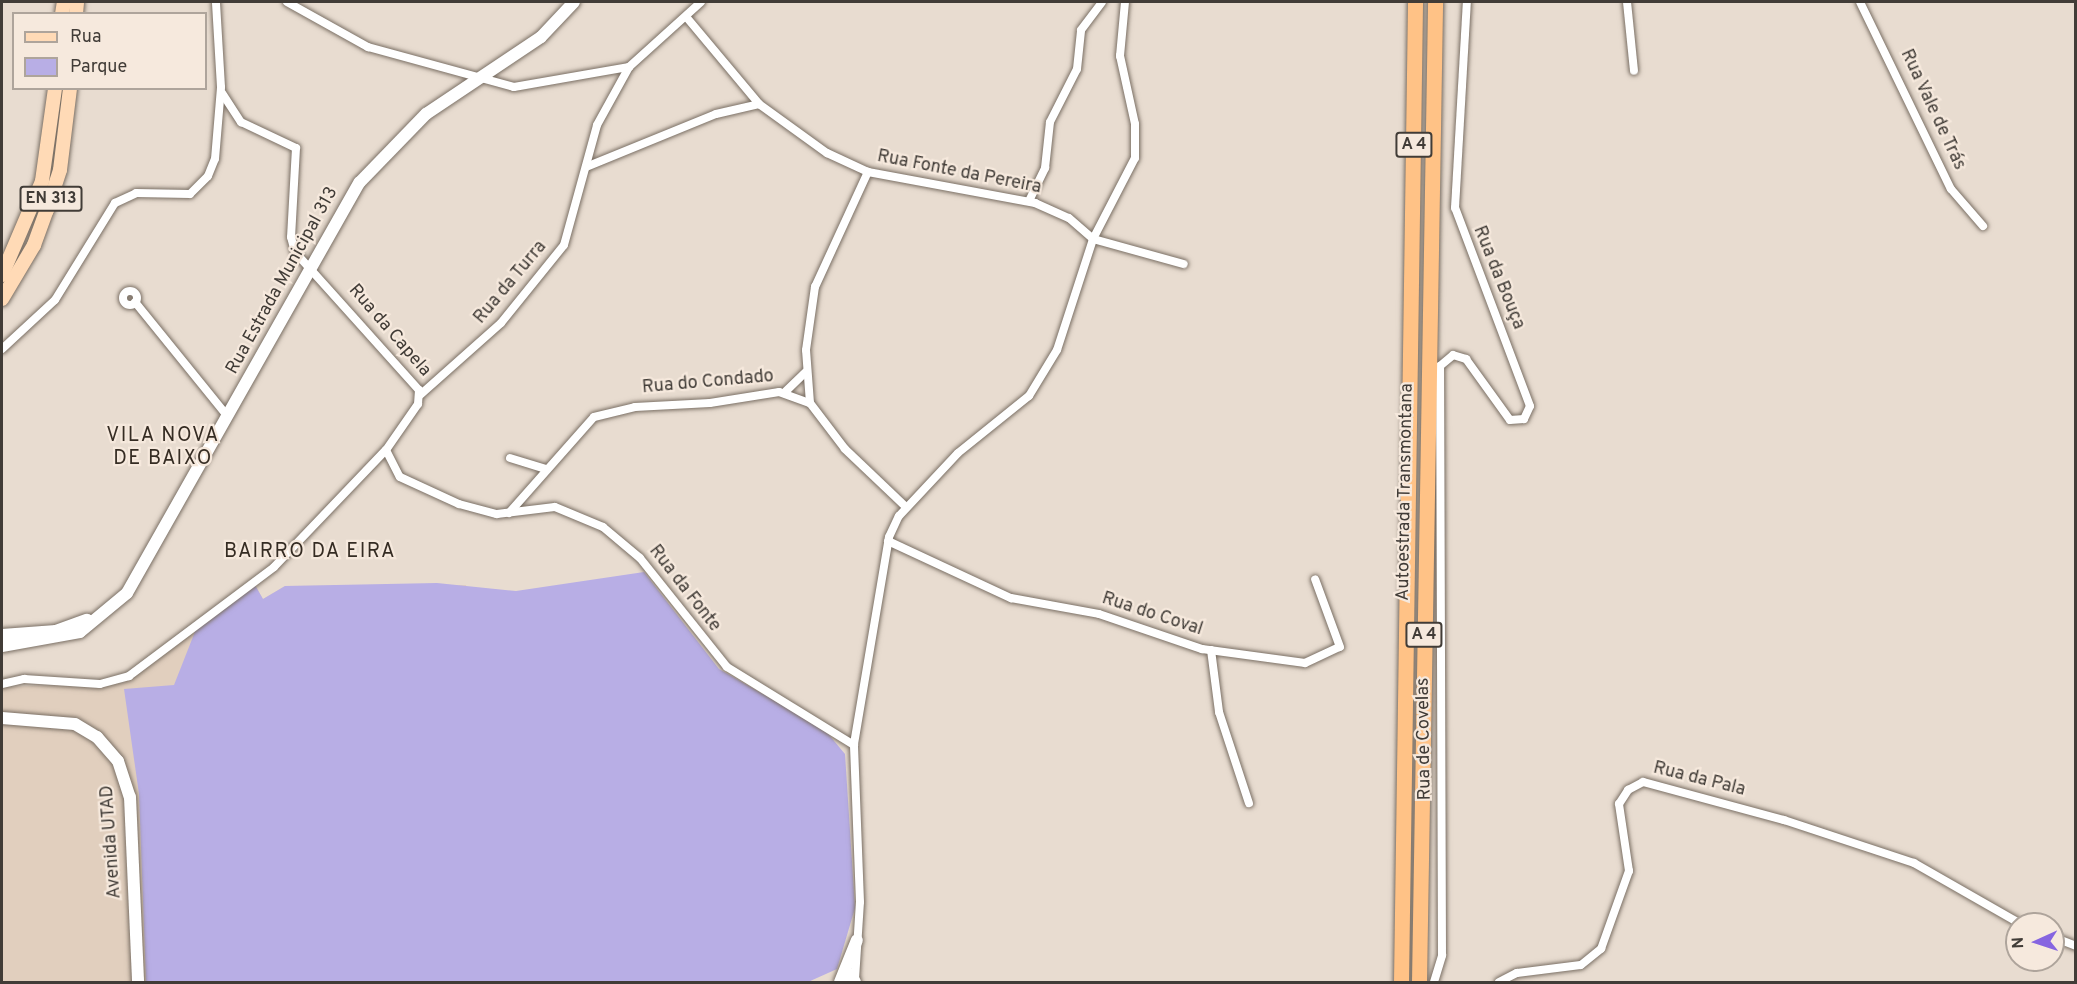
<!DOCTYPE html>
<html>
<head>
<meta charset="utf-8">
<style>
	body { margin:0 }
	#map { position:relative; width:2077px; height:984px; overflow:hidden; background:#e8dcd0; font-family:Overpass,sans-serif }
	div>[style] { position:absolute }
	.built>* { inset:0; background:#e1cfbe }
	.green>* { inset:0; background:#b8aee5 }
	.roads { filter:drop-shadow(0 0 2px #7a6f64) drop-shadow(0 0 2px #7a6f64) }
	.street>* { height:8px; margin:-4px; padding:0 4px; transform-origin:4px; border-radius:4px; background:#fff }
	.street>.ring { margin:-4px; padding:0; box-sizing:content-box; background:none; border:8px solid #fff; border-radius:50% }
	.secondary>* { height:12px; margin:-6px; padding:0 6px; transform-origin:6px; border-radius:6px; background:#fff }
	.primary>* { height:14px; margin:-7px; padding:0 7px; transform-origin:7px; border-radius:7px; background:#ffdab6 }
	.highway>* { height:15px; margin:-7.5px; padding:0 7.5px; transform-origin:7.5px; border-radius:7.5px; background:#ffc286 }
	span { translate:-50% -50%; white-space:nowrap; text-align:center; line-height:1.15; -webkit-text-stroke:4.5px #f6e9dd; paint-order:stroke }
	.shield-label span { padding:2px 4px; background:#f6e9dd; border:2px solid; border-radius:4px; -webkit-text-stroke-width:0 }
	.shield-label { font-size:16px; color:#413c37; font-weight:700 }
	.street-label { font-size:18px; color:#413c37 }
	.neighbourhood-label { font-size:20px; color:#352c23; letter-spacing:1.5px }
	.frame { position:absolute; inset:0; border:3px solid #413c37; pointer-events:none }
	.legend { position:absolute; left:12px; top:12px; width:195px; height:78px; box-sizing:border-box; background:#f6e9dd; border:2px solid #aea49b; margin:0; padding:8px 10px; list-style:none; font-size:18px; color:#413c37 }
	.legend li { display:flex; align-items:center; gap:12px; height:30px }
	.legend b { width:30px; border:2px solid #aea49b }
	.north { position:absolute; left:2005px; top:912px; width:60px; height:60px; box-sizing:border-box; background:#f6e9dd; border:2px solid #aea49b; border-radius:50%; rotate:267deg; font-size:16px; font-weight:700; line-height:24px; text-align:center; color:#413c37 }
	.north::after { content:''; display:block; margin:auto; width:21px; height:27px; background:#8665e0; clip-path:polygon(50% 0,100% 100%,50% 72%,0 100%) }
</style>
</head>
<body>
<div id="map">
	<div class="built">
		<div style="clip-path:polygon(255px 585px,263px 599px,285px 586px,466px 585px,512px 911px,512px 982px,2px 982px,2px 687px,123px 683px)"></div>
	</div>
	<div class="green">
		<div style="clip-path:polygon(644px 572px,719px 669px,824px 729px,845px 754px,855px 908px,837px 969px,808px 982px,146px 982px,139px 794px,124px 689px,174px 685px,198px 624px,255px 585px,263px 599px,285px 586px,437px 583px,516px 591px)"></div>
	</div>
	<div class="roads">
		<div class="street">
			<div style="left:287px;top:2px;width:93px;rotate:29.1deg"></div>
			<div style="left:368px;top:47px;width:151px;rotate:15.3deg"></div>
			<div style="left:514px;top:87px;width:117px;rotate:-9.9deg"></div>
			<div style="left:629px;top:67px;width:97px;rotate:-42.1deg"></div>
			<div style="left:1627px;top:2px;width:69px;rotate:84.2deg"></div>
			<div style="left:1860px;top:2px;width:208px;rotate:64.1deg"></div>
			<div style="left:1951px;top:189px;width:49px;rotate:49.1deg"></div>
			<div style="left:688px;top:19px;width:111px;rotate:50.1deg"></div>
			<div style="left:759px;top:104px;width:84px;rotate:35.8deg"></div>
			<div style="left:827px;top:153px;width:45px;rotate:24.9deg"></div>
			<div style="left:868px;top:172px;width:170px;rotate:10.5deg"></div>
			<div style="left:1035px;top:203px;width:37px;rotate:24deg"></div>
			<div style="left:1069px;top:218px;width:32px;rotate:41deg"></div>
			<div style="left:222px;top:93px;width:35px;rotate:57deg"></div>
			<div style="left:241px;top:122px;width:61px;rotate:25.3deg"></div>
			<div style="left:296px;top:148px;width:89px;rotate:93.2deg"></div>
			<div style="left:291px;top:237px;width:16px;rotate:75deg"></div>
			<div style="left:295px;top:252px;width:186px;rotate:48.1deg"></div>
			<div style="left:419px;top:390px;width:14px;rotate:94deg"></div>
			<div style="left:418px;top:404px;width:56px;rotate:124.8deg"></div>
			<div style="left:586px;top:167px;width:140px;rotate:-22.2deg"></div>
			<div style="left:716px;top:114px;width:44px;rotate:-13.1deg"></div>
			<div style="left:1029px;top:201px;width:37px;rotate:-64deg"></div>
			<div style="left:1045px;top:168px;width:46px;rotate:-83.8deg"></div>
			<div style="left:1050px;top:122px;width:59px;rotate:-63deg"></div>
			<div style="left:1077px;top:69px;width:39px;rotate:-84deg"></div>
			<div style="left:1081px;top:30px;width:35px;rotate:-53deg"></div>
			<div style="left:1093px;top:239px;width:94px;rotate:15.4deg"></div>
			<div class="ring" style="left:123px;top:291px;width:6px;height:6px"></div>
			<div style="left:135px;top:302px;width:148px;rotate:51deg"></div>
			<div style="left:2px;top:349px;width:72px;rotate:-42.8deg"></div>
			<div style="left:55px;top:300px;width:114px;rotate:-58.3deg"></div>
			<div style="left:115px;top:203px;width:23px;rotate:-25deg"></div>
			<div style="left:136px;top:193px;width:54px;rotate:1.1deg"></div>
			<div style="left:190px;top:194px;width:25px;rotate:-45deg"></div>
			<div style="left:208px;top:176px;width:18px;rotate:-68deg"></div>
			<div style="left:215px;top:159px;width:72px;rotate:-85.2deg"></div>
			<div style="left:221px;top:87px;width:85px;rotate:-93.4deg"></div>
			<div style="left:784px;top:393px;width:30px;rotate:-44deg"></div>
			<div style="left:420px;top:395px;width:108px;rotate:-41.6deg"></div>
			<div style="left:501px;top:323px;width:100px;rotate:-51.1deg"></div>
			<div style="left:564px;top:245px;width:124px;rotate:-74.6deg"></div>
			<div style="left:597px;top:125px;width:66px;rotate:-61.1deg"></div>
			<div style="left:810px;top:403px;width:53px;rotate:-94.3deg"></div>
			<div style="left:806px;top:350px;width:64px;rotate:-81.9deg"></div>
			<div style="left:815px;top:287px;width:127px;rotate:-65.3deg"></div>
			<div style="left:386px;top:450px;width:30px;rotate:63deg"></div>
			<div style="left:400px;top:477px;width:65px;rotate:24.6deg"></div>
			<div style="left:459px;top:504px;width:39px;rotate:15deg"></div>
			<div style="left:497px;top:514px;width:58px;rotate:-6.9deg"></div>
			<div style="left:555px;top:507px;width:52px;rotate:22.6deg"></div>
			<div style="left:603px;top:527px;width:48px;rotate:40deg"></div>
			<div style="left:640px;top:558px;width:139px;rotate:51.4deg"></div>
			<div style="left:727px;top:667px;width:149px;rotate:31.6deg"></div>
			<div style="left:510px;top:458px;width:37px;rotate:17deg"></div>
			<div style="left:509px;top:513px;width:128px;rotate:-48.5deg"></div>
			<div style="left:594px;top:417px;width:42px;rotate:-13.7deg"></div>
			<div style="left:635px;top:407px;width:75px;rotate:-3.1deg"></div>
			<div style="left:710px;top:403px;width:70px;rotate:-9.1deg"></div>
			<div style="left:779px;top:392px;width:33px;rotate:20deg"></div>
			<div style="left:810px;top:403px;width:58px;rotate:52.7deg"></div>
			<div style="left:845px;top:449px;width:84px;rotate:43.6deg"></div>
			<div style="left:888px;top:541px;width:136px;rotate:24.9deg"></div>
			<div style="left:1011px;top:598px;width:89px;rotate:10.3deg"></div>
			<div style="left:1099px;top:614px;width:109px;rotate:18.8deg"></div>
			<div style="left:1202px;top:649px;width:104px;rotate:7.7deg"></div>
			<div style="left:1305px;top:663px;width:38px;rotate:-25deg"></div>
			<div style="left:1340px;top:647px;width:72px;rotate:-110.2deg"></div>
			<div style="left:1211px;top:650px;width:63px;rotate:82.6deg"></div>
			<div style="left:1219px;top:712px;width:96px;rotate:71.8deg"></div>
			<div style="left:2px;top:684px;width:23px;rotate:-13deg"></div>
			<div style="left:24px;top:679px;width:76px;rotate:3.8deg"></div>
			<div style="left:100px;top:684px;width:30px;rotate:-15deg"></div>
			<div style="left:129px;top:676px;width:181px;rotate:-36.9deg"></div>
			<div style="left:274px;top:567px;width:162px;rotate:-46.3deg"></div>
			<div style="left:2053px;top:937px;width:25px;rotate:21deg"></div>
			<div style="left:855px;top:979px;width:77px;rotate:-86.3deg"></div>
			<div style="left:860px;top:902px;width:158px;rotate:-92.2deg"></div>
			<div style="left:854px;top:744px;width:210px;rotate:-80.4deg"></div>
			<div style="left:889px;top:537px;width:23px;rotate:-65deg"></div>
			<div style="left:899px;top:516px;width:86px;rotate:-46.9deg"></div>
			<div style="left:958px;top:453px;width:91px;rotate:-38.8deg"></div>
			<div style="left:1029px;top:396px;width:54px;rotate:-58.7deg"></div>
			<div style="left:1057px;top:350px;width:117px;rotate:-72deg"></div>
			<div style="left:1093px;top:239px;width:91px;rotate:-62.6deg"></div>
			<div style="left:1135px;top:158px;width:34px;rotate:-90deg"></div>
			<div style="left:1135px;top:124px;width:70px;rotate:-102.4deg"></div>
			<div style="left:1120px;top:56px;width:54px;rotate:-84.7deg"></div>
			<div style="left:1434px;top:982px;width:28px;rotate:-73deg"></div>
			<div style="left:1442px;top:955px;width:589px;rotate:-90.19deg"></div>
			<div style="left:1440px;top:366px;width:17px;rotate:-40deg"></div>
			<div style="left:1453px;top:355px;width:14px;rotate:17deg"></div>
			<div style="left:1466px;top:359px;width:75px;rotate:54.2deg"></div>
			<div style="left:1510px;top:420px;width:14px;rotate:-4deg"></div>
			<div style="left:1524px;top:419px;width:14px;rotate:-65deg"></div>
			<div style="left:1530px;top:406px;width:212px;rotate:-110.7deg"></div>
			<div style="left:1455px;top:208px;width:206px;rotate:-86.7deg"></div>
			<div style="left:1499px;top:982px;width:20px;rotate:-27deg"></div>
			<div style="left:1517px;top:973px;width:64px;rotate:-7.1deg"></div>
			<div style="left:1581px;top:965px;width:26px;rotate:-39deg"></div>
			<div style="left:1601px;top:949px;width:83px;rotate:-70.3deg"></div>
			<div style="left:1629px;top:871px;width:68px;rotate:-98.5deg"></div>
			<div style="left:1619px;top:804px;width:17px;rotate:-57deg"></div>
			<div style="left:1628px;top:790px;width:17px;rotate:-28deg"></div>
			<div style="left:1643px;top:782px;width:146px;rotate:15.1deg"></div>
			<div style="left:1784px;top:820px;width:137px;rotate:18.3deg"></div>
			<div style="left:1914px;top:863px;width:123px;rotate:29.7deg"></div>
		</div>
		<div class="secondary">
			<div style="left:2px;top:635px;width:54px;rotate:-4.2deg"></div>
			<div style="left:56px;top:631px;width:33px;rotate:-20deg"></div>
			<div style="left:2px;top:646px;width:79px;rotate:-10.2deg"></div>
			<div style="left:80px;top:632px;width:61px;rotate:-39.7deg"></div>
			<div style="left:127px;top:593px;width:472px;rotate:-60.5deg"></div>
			<div style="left:360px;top:182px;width:95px;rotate:-45.9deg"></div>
			<div style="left:426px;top:114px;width:138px;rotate:-33.8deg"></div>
			<div style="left:541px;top:37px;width:48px;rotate:-46.7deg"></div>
			<div style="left:2px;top:718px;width:73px;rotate:4.7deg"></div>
			<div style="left:75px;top:724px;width:26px;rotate:31deg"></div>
			<div style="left:97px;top:737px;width:32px;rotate:49deg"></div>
			<div style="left:118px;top:761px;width:38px;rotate:72deg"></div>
			<div style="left:130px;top:797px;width:185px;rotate:87.5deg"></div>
			<div style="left:843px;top:978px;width:9px;rotate:-21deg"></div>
			<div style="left:851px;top:975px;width:8px;rotate:60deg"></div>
			<div style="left:840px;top:982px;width:45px;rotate:-68deg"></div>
		</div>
		<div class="primary">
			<div style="left:62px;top:14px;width:12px;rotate:-81deg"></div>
			<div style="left:76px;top:14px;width:12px;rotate:-85deg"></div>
			<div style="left:2px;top:275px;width:102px;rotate:-66.9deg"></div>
			<div style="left:42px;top:181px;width:94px;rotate:-82deg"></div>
			<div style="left:2px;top:299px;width:63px;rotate:-59.3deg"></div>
			<div style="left:34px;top:245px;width:37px;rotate:-70deg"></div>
			<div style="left:47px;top:210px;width:42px;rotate:-72deg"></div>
			<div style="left:60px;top:170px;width:83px;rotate:-83deg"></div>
		</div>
		<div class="highway">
			<div style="left:1401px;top:982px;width:980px;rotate:-89.18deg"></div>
			<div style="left:1419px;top:982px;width:980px;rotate:-89.06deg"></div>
		</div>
	</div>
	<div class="shield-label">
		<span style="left:1414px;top:145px">A 4</span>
		<span style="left:51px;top:199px">EN 313</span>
		<span style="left:1424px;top:635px">A 4</span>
	</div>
	<div class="street-label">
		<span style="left:1932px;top:110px;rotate:65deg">Rua Vale de Trás</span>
		<span style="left:959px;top:173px;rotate:11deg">Rua Fonte da Pereira</span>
		<span style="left:1498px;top:278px;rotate:68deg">Rua da Bouça</span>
		<span style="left:283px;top:281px;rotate:-61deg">Rua Estrada Municipal 313</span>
		<span style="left:511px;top:283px;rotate:-50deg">Rua da Turra</span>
		<span style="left:389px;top:331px;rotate:49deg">Rua da Capela</span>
		<span style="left:708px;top:383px;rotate:-5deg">Rua do Condado</span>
		<span style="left:1406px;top:492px;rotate:-89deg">Autoestrada Transmontana</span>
		<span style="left:684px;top:589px;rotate:52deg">Rua da Fonte</span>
		<span style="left:1152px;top:615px;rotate:18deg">Rua do Coval</span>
		<span style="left:1425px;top:739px;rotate:-91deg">Rua de Covelas</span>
		<span style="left:1699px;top:780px;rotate:14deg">Rua da Pala</span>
		<span style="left:112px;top:842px;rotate:-94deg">Avenida UTAD</span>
	</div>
	<div class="neighbourhood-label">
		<span style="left:163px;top:448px">VILA NOVA<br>DE BAIXO</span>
		<span style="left:310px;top:552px">BAIRRO DA EIRA</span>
	</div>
	<div class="frame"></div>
	<ul class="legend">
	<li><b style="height:8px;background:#ffdab6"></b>Rua</li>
	<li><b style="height:16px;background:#b8aee5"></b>Parque</li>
	</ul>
	<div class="north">N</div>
</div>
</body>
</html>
